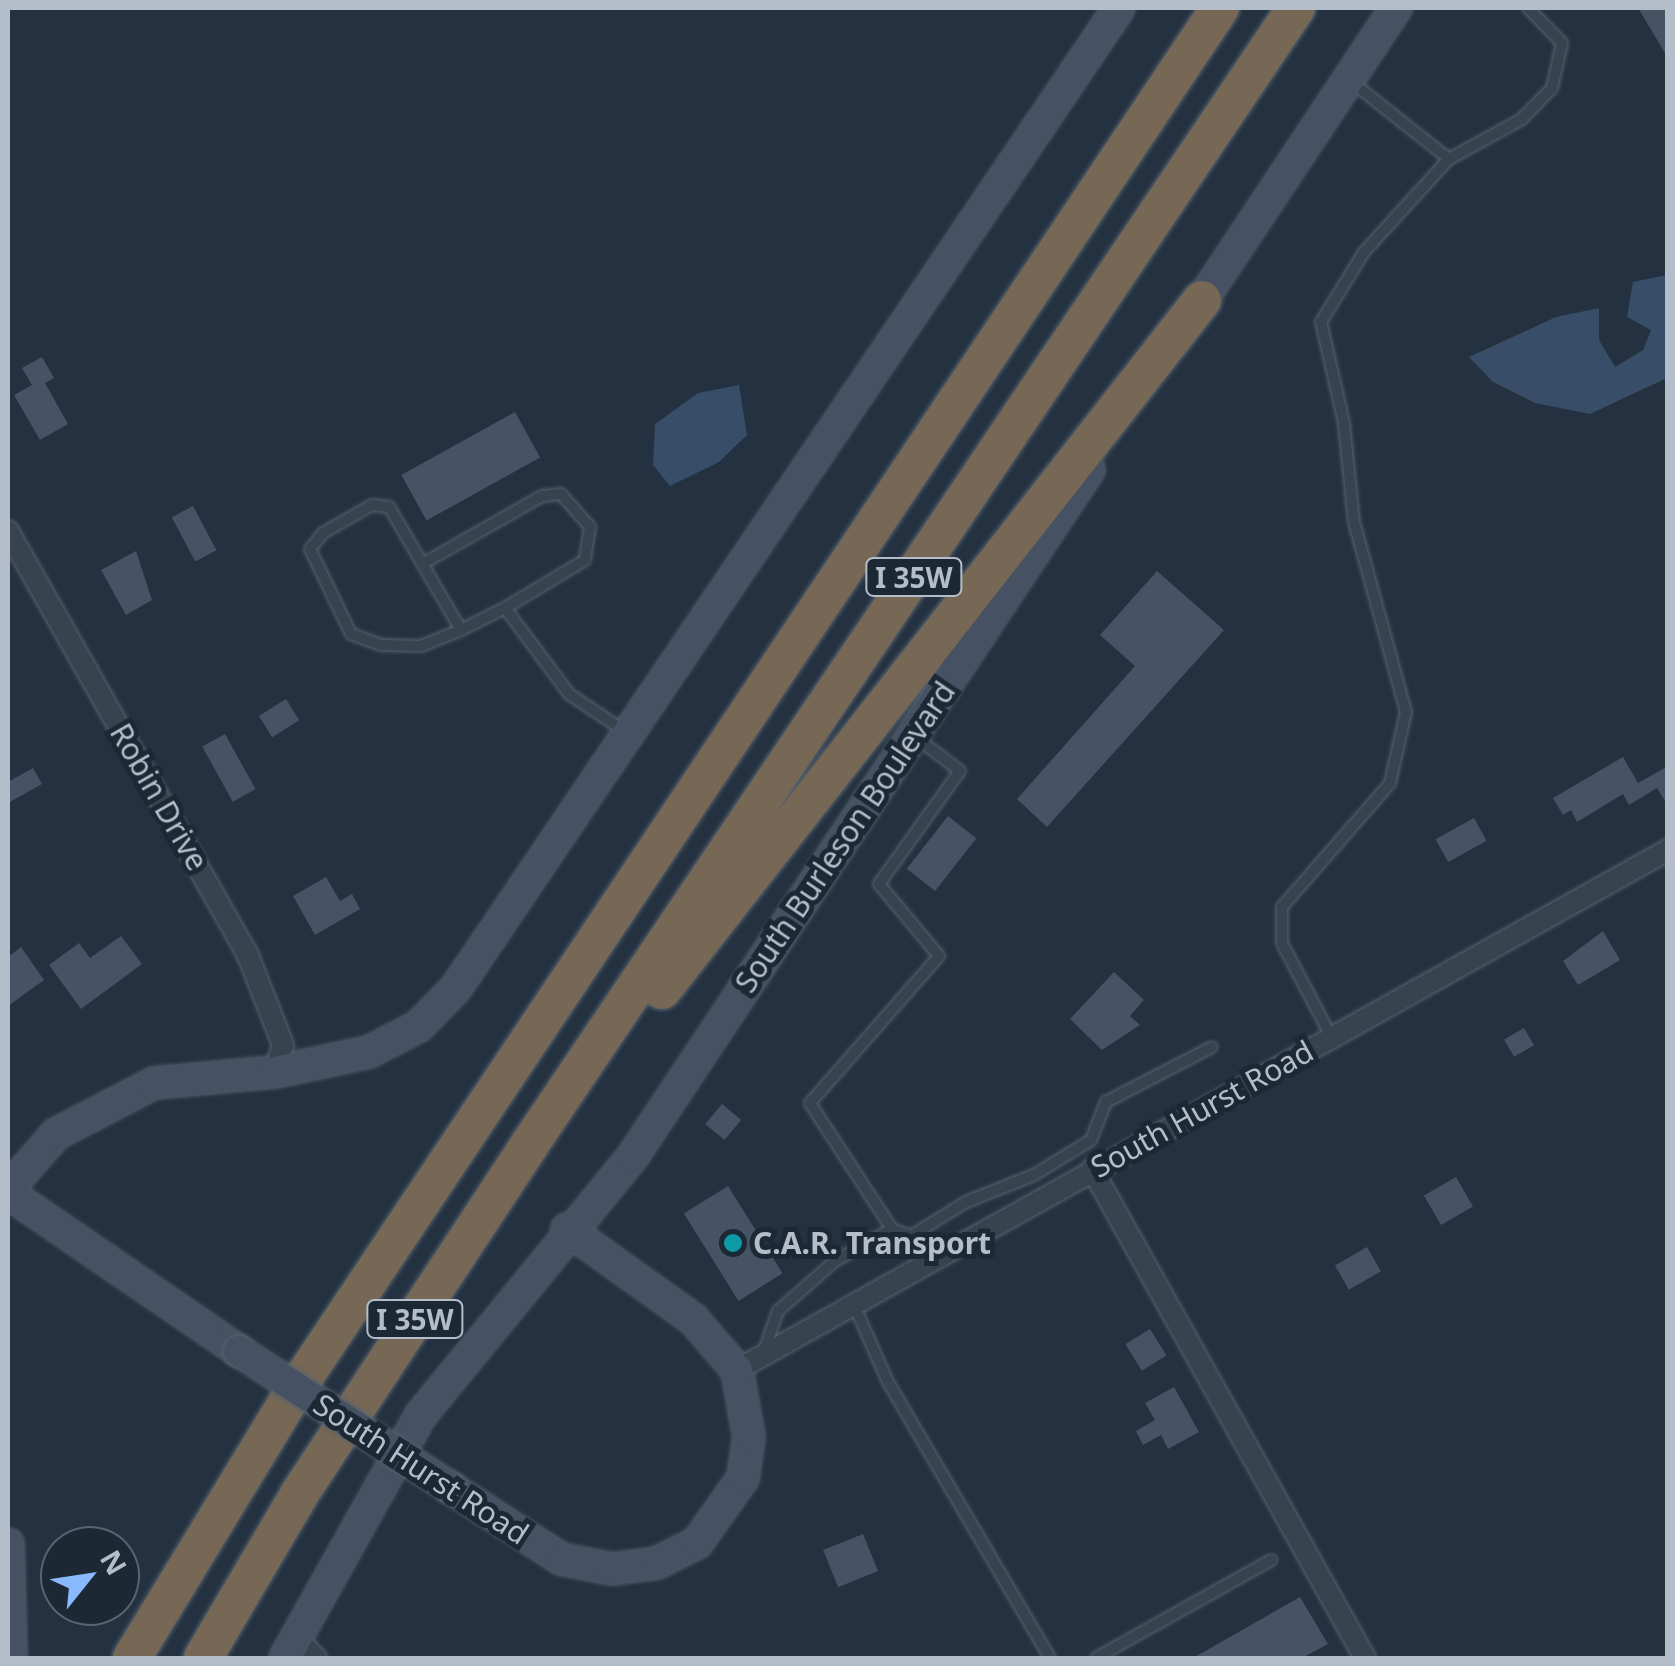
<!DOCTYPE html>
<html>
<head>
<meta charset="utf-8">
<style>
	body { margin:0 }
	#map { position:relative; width:1675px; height:1666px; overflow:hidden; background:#243140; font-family:"Noto Sans",sans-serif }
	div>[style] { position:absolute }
	.water>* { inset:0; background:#374d68 }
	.building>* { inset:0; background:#455364; transform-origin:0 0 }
	.roads { filter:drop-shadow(0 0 2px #56616e) drop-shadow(0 0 2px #56616e) }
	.lane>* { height:10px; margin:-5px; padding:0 5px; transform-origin:5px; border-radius:5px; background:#384350 }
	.street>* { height:20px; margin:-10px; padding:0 10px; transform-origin:10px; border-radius:10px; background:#384350 }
	.secondary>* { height:30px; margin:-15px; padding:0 15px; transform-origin:15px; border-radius:15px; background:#465263 }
	.highway>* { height:38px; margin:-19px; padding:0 19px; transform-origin:19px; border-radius:19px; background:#766855 }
	.bridges { filter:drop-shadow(0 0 2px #56616e) drop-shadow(0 0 2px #56616e) }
	.secondary-bridge>* { height:30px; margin:-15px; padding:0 15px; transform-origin:15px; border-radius:15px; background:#465263 }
	.dots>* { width:28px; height:28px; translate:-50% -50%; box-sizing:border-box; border:5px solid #1d2835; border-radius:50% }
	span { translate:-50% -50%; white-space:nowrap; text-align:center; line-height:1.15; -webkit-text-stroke:10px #1d2835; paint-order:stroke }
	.shield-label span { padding:2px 8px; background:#1d2835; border:2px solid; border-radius:8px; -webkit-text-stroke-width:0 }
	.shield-label { font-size:28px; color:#b4becb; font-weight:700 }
	.street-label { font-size:30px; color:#b4becb }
	.poi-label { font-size:30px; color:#b4becb; font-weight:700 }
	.left { translate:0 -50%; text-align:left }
	.frame { position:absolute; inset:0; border:10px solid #b4becb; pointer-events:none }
	.north { position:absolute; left:40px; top:1526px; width:100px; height:100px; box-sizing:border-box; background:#1d2835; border:2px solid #596471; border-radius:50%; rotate:60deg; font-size:28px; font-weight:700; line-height:40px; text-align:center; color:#b4becb }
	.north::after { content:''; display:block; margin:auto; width:35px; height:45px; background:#88b9fc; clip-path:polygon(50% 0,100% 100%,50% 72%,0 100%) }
</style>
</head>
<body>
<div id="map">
	<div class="water">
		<div style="clip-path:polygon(1667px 275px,1667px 378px,1590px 414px,1535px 403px,1493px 382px,1469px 357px,1556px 317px,1599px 308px,1599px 340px,1615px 367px,1643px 350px,1651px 330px,1627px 317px,1633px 282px)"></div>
		<div style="clip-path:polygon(739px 385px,747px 435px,719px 462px,670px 486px,653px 465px,655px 424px,698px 393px)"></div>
	</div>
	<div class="building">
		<div style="clip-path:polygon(1638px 8px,1668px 8px,1668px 58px)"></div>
		<div style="clip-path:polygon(42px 357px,54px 378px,45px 383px,68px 424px,40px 440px,14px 395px,32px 385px,22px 368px)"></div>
		<div style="left:515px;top:412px;width:52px;height:130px;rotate:61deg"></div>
		<div style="left:193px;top:506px;width:50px;height:24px;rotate:62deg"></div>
		<div style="clip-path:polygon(136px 551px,152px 600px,126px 615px,101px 570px)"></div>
		<div style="clip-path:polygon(1157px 571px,1224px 630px,1047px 827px,1017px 799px,1135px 666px,1100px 635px)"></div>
		<div style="left:286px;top:699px;width:25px;height:32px;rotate:58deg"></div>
		<div style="left:225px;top:734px;width:63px;height:26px;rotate:61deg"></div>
		<div style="clip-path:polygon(1623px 757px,1638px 783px,1668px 766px,1668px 806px,1657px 788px,1629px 805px,1623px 794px,1577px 822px,1571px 810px,1563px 815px,1553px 798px)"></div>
		<div style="clip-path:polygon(33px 768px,42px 784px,8px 803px,8px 782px)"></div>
		<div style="left:948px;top:816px;width:36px;height:67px;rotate:38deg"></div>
		<div style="left:1474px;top:818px;width:26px;height:44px;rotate:61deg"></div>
		<div style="clip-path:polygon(326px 877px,340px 901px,352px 894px,360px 909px,315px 935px,293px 896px)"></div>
		<div style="clip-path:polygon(1603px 931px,1620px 960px,1578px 985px,1563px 961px)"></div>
		<div style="clip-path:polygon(121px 936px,142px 964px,81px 1009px,49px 965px,79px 943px,90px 958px)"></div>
		<div style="clip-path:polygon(21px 947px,44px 980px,8px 1006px,8px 957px)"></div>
		<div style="clip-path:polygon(1114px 972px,1144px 1000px,1130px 1016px,1140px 1025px,1102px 1050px,1070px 1019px)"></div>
		<div style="left:1524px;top:1028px;width:20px;height:23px;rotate:60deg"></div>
		<div style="left:722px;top:1104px;width:25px;height:26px;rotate:40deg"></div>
		<div style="left:1456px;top:1177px;width:34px;height:37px;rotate:60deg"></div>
		<div style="left:728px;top:1186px;width:103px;height:52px;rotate:58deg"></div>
		<div style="left:1367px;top:1247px;width:28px;height:37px;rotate:60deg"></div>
		<div style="left:1150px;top:1329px;width:31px;height:29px;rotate:58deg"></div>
		<div style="clip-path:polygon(1174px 1387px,1199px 1432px,1168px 1449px,1161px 1435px,1143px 1445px,1136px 1431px,1155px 1420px,1145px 1403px)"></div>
		<div style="left:863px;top:1534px;width:40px;height:43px;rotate:68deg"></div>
		<div style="clip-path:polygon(1300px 1597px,1328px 1644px,1302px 1658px,1193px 1658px)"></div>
	</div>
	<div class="roads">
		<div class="lane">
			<div style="left:1353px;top:83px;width:122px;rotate:38.4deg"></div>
			<div style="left:424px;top:563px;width:136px;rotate:-29.6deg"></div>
			<div style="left:542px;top:496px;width:19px;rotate:-6deg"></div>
			<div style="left:561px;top:494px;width:44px;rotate:48.7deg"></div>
			<div style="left:590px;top:527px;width:33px;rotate:99deg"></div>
			<div style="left:585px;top:560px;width:93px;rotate:149deg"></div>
			<div style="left:461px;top:630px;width:143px;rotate:-120.3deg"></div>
			<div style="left:389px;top:507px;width:17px;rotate:-173deg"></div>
			<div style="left:372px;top:505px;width:56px;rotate:150.3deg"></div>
			<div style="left:323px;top:533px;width:21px;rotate:129deg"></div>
			<div style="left:310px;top:549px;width:94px;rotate:64.2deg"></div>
			<div style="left:351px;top:634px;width:32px;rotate:20deg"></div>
			<div style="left:381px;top:645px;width:40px;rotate:1.4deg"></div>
			<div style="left:421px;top:646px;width:43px;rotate:-21.8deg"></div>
			<div style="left:461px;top:630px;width:49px;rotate:-26.6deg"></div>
			<div style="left:505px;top:608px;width:107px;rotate:53.3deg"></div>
			<div style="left:569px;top:694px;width:65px;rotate:33.7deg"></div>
			<div style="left:1332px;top:1038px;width:107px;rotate:-117.8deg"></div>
			<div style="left:1282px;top:943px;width:36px;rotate:-90deg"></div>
			<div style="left:1282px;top:907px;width:164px;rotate:-48.9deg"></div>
			<div style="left:1390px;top:783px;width:73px;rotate:-77.3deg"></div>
			<div style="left:1406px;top:712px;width:197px;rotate:-105.3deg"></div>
			<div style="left:1354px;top:522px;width:100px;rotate:-95.8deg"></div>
			<div style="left:1344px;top:423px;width:104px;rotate:-102.8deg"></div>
			<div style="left:1321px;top:322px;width:82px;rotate:-58.4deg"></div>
			<div style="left:1364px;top:252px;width:126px;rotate:-47.6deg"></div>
			<div style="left:1449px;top:159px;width:83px;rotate:-28.7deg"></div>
			<div style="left:1522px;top:119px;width:43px;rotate:-45.9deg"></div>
			<div style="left:1552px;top:88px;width:46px;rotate:-77.5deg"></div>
			<div style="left:1562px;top:43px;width:49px;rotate:-134.2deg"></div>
			<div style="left:892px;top:1229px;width:150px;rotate:-123.1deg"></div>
			<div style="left:810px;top:1103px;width:196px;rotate:-48.7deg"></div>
			<div style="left:939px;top:956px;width:94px;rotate:-129.8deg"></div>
			<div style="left:879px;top:884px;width:139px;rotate:-54.4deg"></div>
			<div style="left:960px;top:771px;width:54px;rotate:-142.5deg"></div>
			<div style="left:854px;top:1305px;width:84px;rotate:66.2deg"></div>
			<div style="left:888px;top:1382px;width:320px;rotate:59.6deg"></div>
			<div style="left:763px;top:1354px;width:46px;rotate:-70.8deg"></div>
			<div style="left:778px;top:1311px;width:76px;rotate:-41.3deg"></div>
			<div style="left:835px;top:1261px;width:65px;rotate:-29.3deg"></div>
			<div style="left:892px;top:1229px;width:20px;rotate:20deg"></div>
			<div style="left:911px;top:1236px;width:65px;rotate:-31.7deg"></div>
			<div style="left:966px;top:1202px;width:73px;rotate:-21.7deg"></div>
			<div style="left:1034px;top:1175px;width:67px;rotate:-31.6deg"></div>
			<div style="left:1091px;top:1140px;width:41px;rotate:-68.5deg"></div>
			<div style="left:1106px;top:1102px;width:119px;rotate:-27.4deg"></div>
			<div style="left:1096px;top:1658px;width:201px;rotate:-29.2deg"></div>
		</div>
		<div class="street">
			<div style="left:8px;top:531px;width:485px;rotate:60.5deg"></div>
			<div style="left:247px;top:953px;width:99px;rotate:68.6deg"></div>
			<div style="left:283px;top:1045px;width:28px;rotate:107deg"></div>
			<div style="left:1092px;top:1169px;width:560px;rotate:60.83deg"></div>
			<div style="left:737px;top:1370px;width:1066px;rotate:-29.19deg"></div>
			<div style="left:295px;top:1637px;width:30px;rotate:45deg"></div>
		</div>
		<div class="secondary">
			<div style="left:1192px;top:315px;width:369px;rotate:-56.4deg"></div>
			<div style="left:8px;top:1189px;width:73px;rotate:-48.9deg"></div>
			<div style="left:56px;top:1134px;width:110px;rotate:-27.5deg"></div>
			<div style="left:154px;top:1083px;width:121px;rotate:-5.2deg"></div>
			<div style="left:275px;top:1072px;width:96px;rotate:-12deg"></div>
			<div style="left:369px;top:1052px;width:56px;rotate:-27.5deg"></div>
			<div style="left:419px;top:1026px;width:53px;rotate:-45.8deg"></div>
			<div style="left:456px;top:988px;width:1183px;rotate:-55.92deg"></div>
			<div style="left:8px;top:1193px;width:280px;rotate:34.4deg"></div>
			<div style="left:451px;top:1488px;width:131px;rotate:32.8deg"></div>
			<div style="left:561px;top:1559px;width:52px;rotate:11.1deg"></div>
			<div style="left:612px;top:1569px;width:45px;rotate:-7.6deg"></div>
			<div style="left:657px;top:1563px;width:45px;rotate:-26.6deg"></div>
			<div style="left:697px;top:1543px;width:80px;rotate:-54.7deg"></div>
			<div style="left:743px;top:1478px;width:41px;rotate:-81.7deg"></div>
			<div style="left:749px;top:1437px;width:68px;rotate:-100.2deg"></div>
			<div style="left:737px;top:1370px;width:67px;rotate:-130.8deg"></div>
			<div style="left:693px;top:1319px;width:155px;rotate:-144.5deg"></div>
			<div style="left:8px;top:1544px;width:114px;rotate:88.5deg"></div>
			<div style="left:285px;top:1658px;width:278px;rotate:-60.8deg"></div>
			<div style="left:421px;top:1415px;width:335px;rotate:-50.7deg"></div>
			<div style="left:633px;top:1156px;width:824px;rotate:-56.39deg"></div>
		</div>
		<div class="highway">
			<div style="left:662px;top:990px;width:876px;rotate:-51.95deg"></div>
			<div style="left:132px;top:1658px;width:301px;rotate:-58.7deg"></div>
			<div style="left:288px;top:1401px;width:1676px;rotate:-56.22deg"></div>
			<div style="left:203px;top:1658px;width:191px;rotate:-59.5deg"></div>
			<div style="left:300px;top:1493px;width:418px;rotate:-56.6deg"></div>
			<div style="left:530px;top:1144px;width:1370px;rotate:-56.01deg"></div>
		</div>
	</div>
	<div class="bridges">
		<div class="secondary-bridge">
			<div style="left:239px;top:1351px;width:252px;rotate:32.9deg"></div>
		</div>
	</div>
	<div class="dots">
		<div style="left:733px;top:1243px;background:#0f9aa8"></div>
	</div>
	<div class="shield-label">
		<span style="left:914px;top:577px">I 35W</span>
		<span style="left:415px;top:1319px">I 35W</span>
	</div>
	<div class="street-label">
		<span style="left:159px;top:797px;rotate:60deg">Robin Drive</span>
		<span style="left:845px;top:837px;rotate:-56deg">South Burleson Boulevard</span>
		<span style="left:1202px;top:1109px;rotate:-29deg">South Hurst Road</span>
		<span style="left:421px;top:1469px;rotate:33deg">South Hurst Road</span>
	</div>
	<div class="poi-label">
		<span class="left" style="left:753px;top:1243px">C.A.R. Transport</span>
	</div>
	<div class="frame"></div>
	<div class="north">N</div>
</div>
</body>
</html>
